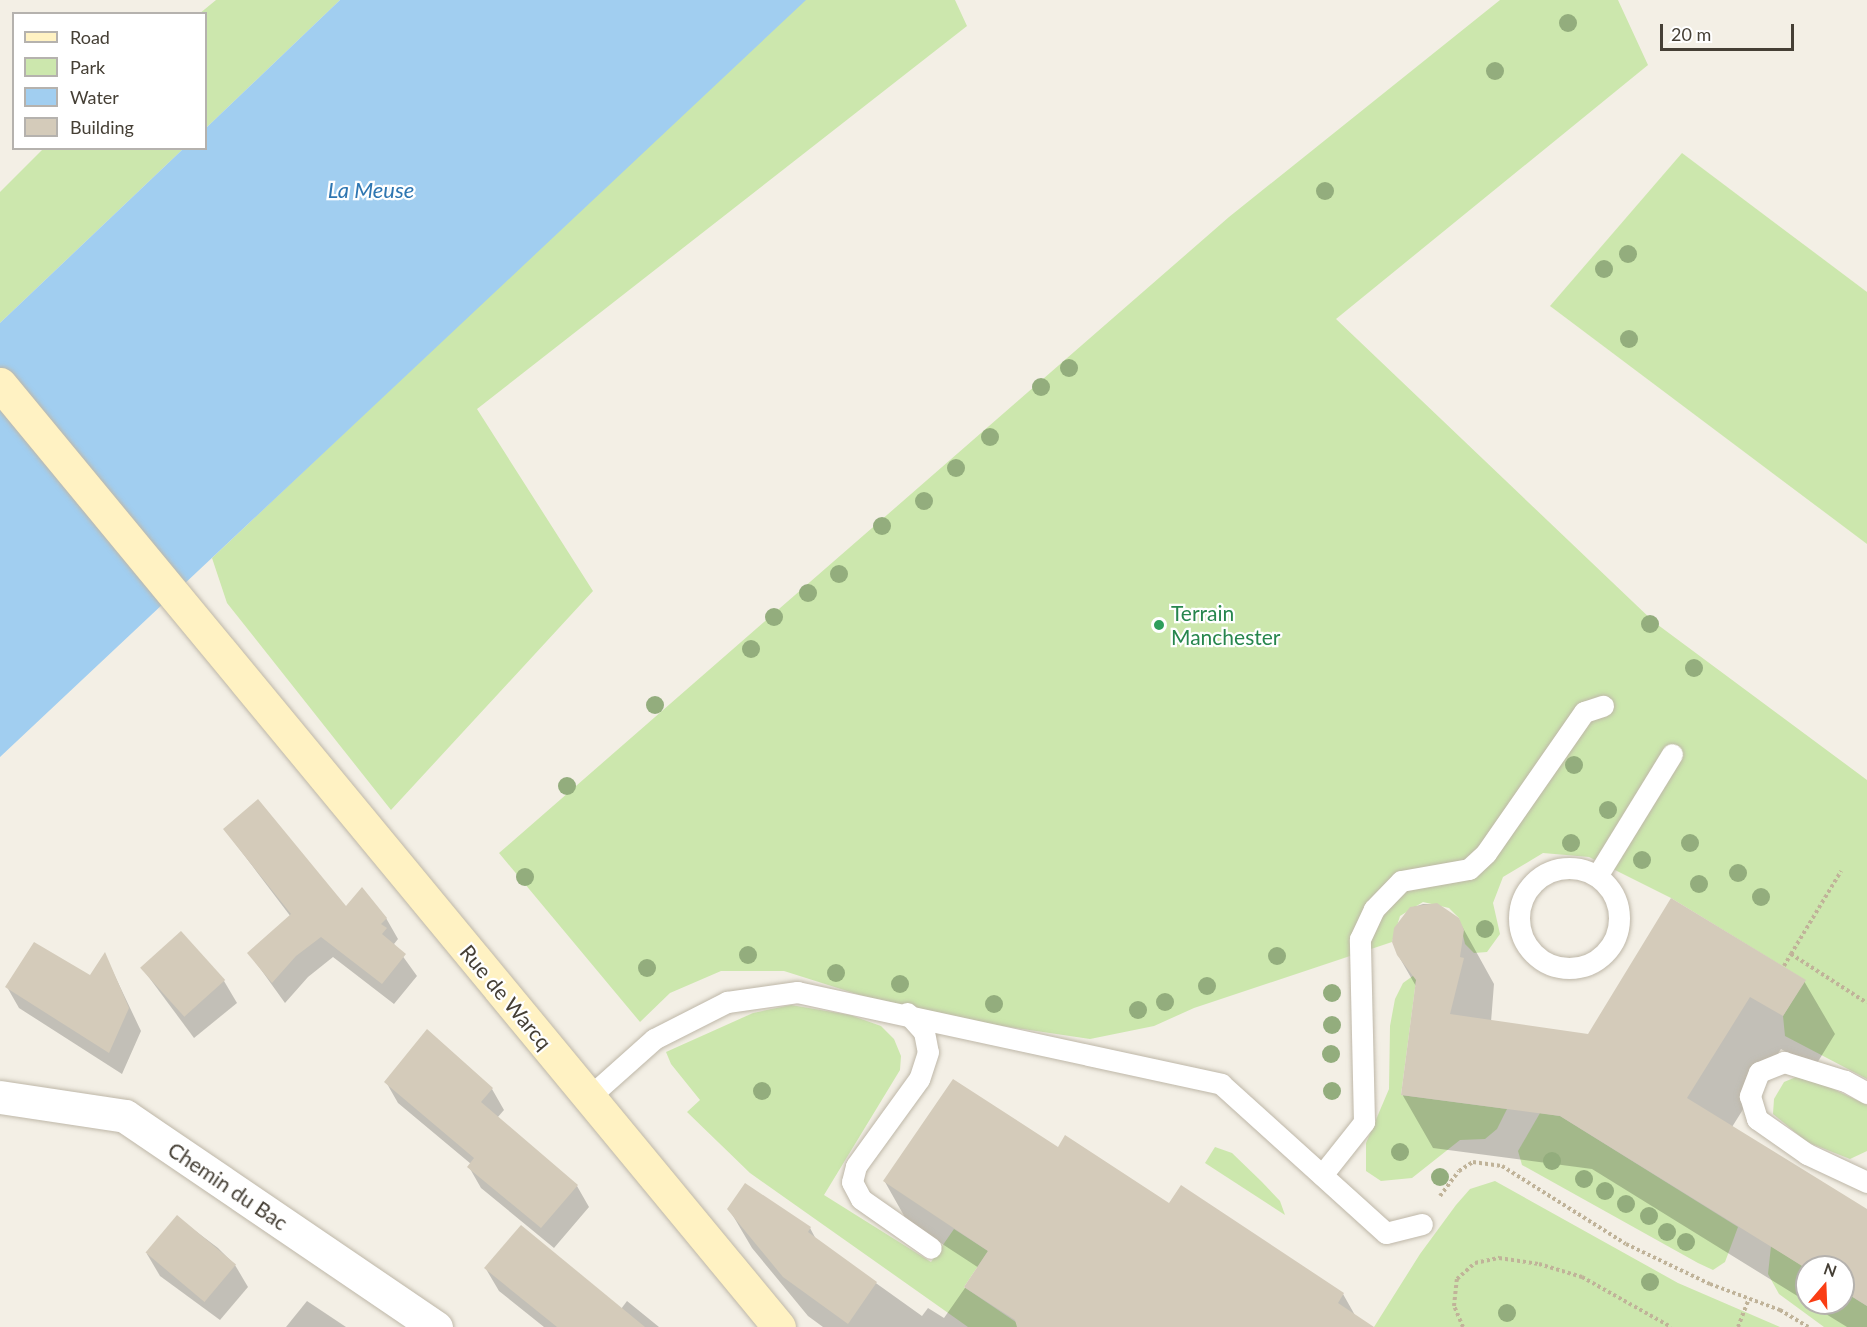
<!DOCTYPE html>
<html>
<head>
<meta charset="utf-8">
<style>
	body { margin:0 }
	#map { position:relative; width:1867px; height:1327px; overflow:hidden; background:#f3efe5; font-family:Lato,sans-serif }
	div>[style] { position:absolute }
	.green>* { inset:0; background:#cce7ad }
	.water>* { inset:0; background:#a1cef0 }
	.shadow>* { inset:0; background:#0003 }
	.building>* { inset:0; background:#d4cbba; transform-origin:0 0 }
	.path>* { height:4px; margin-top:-2px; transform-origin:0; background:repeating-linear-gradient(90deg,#c0b399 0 3px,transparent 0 6px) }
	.roads { filter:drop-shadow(0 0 2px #beb7a8) drop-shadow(0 0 2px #beb7a8) }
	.service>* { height:21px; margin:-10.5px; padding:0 10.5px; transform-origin:10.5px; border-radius:10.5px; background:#fff }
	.service>.ring { margin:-10.5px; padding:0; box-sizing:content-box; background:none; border:21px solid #fff; border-radius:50% }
	.minor>* { height:33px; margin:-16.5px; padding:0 16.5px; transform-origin:16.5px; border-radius:16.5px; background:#fff }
	.secondary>* { height:33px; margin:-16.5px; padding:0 16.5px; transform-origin:16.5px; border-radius:16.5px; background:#fff2c3 }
	.trees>* { width:18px; height:18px; margin:-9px; border-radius:50%; background:#93ad7d }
	.dots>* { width:16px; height:16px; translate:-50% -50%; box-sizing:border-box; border:3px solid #fff; border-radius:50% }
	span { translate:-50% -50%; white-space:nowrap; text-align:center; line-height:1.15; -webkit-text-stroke:4.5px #fff; paint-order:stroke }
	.leisure-label { font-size:21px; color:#27864d }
	.left { translate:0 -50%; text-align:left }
	.street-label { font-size:21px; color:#453f35 }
	.water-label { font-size:22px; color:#2e76b1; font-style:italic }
	.legend { position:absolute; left:12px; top:12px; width:195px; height:138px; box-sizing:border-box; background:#fff; border:2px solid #b5b2ae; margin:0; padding:8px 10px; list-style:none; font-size:18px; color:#453f35 }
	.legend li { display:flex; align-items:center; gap:12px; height:30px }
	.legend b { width:30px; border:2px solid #b5b2ae }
	.north { position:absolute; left:1795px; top:1255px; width:60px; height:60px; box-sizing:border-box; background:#fff; border:2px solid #b5b2ae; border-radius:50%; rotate:19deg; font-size:16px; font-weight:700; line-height:24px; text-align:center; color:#453f35 }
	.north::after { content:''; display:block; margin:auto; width:21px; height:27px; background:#fa3d14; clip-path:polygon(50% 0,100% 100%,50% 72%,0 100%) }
	.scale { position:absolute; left:1660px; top:24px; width:134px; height:27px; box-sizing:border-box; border:3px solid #453f35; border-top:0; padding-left:8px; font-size:18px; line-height:21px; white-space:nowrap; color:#453f35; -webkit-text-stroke:4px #fff; paint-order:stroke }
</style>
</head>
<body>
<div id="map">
	<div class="green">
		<div style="clip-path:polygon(216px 0,340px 0,206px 128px,206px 14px,199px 14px)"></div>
		<div style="clip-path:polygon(802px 0,955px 0,967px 26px,477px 409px,593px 591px,391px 810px,227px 603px,212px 558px)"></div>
		<div style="clip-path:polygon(1500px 0,1618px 0,1648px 65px,1336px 319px,1654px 622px,1867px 780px,1867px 1079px,1785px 1036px,1783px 1016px,1805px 980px,1671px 898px,1589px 857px,1543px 853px,1503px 877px,1493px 903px,1500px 934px,1487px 952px,1474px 953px,1465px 944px,1459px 918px,1449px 908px,1423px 902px,1400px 916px,1392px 942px,1194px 1008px,1154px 1026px,1090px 1039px,989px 1024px,863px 996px,784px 971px,721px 971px,670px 993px,640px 1022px,499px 853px,1229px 217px)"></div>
		<div style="clip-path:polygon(43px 149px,183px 149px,0 323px,0 192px)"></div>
		<div style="clip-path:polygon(1682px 153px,1867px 292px,1867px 544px,1550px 306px)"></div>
		<div style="clip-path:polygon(1417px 973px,1401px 1095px,1507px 1109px,1497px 1129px,1485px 1139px,1460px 1140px,1412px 1178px,1381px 1181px,1366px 1171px,1366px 1143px,1389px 1089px,1390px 1026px,1395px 999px,1403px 983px)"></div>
		<div style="clip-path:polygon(791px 1005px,850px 1015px,881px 1026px,894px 1039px,901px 1056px,900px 1070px,824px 1195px,931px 1262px,954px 1229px,988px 1251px,964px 1287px,1023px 1327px,968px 1327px,750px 1173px,687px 1112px,700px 1100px,671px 1064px,666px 1052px,753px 1013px)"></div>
		<div style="clip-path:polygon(1796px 1077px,1812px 1079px,1867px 1105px,1867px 1151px,1850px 1159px,1807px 1142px,1773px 1114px,1774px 1099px,1784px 1082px)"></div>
		<div style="clip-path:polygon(1540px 1113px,1560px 1116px,1738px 1227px,1725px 1262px,1713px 1270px,1698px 1263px,1522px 1165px,1518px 1151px)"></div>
		<div style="clip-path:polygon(1215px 1147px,1232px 1153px,1261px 1181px,1280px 1201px,1285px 1215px,1205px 1163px)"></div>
		<div style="clip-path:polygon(1495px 1181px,1678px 1283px,1780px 1327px,1374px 1327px,1420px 1254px,1456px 1205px,1470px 1189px)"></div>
		<div style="clip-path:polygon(1771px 1246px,1807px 1269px,1807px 1303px,1843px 1303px,1843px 1291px,1867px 1306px,1867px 1327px,1824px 1327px,1779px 1294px,1768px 1274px)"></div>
	</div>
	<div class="water">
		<div style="clip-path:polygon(340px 0,806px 0,0 757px,0 323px,183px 149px,206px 148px,206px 128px)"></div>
	</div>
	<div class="shadow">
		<div style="clip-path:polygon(225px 830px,346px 908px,386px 918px,398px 939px,394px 944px,417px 976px,394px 1004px,333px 957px,308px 977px,285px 1003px,249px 953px,291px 917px)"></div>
		<div style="clip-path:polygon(1423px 904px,1437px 904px,1458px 919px,1494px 984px,1491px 1022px,1589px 1035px,1804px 981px,1835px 1034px,1814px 1068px,1781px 1049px,1732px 1127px,1867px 1211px,1867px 1327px,1847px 1327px,1808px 1303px,1843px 1303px,1843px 1267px,1807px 1267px,1807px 1302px,1592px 1169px,1433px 1148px,1402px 1094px,1417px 988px,1398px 955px,1411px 908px)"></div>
		<div style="clip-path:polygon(181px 933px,224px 981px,237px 1003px,194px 1038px,142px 968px)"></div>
		<div style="clip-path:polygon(105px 955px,141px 1031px,122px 1074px,19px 1008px,7px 987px,90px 977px)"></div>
		<div style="clip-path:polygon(386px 1082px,492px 1089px,504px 1110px,497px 1118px,577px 1186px,589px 1207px,554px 1248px,481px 1188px,469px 1167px,471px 1164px,398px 1103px)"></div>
		<div style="clip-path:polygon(1058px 1149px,1343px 1294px,1356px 1317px,1371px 1327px,823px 1327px,808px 1316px,752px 1248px,729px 1209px,810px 1228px,817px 1241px,922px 1316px,928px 1308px,944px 1318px,979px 1268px,907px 1221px,885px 1182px)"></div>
		<div style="clip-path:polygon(177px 1217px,218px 1248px,235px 1265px,248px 1287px,220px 1320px,160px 1276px,147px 1254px)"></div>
		<div style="clip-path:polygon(486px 1269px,621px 1309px,627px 1301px,659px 1327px,544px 1327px,499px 1291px)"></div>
		<div style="clip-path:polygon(307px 1301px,346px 1327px,286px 1327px)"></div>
	</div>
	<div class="building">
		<div style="clip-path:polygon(258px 799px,346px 906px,362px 887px,387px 918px,381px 924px,387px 928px,382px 934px,406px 954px,382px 984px,321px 937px,296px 956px,272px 983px,247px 953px,291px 914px,223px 829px)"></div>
		<div style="clip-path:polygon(1671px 898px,1806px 980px,1783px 1016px,1750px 997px,1687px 1098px,1867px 1209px,1867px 1306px,1843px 1291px,1843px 1267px,1807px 1269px,1560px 1116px,1401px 1095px,1416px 980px,1397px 955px,1392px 942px,1394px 928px,1410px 907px,1437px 903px,1459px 918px,1464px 930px,1460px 957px,1464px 958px,1450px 1014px,1588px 1034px)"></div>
		<div style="left:181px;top:931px;width:66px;height:55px;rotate:48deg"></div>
		<div style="clip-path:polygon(34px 942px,90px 975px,105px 952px,129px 1008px,109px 1053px,5px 987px)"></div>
		<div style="clip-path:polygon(427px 1029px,493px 1088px,481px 1102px,578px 1185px,541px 1228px,467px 1167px,474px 1158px,384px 1082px)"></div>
		<div style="clip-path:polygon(953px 1079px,1058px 1147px,1065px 1135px,1169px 1203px,1181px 1185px,1344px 1293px,1338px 1303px,1374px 1327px,1017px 1327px,1015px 1320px,964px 1287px,988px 1251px,883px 1181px)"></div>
		<div style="clip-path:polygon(745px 1183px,811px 1227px,808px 1232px,877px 1282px,848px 1324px,783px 1277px,727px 1209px)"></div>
		<div style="left:177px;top:1215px;width:77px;height:49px;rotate:40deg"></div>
		<div style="clip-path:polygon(521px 1225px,645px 1327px,557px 1327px,484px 1268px)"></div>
	</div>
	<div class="path">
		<div style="left:1791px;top:954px;width:97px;rotate:-58.9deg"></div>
		<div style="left:1784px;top:966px;width:14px;rotate:-60deg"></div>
		<div style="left:1791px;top:954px;width:90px;rotate:32.8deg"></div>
		<div style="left:1440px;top:1196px;width:31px;rotate:-53deg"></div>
		<div style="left:1459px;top:1171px;width:17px;rotate:-33deg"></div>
		<div style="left:1473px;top:1162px;width:29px;rotate:8deg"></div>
		<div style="left:1502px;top:1166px;width:146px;rotate:32.2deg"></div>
		<div style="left:1626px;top:1244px;width:93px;rotate:25.5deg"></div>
		<div style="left:1710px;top:1284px;width:75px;rotate:20.4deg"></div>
		<div style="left:1780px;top:1310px;width:33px;rotate:31deg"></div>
		<div style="left:1463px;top:1327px;width:23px;rotate:-113deg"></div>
		<div style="left:1454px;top:1306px;width:27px;rotate:-84deg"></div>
		<div style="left:1457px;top:1279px;width:24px;rotate:-42deg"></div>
		<div style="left:1475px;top:1263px;width:25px;rotate:-12deg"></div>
		<div style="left:1499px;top:1258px;width:40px;rotate:8.5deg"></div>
		<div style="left:1539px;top:1264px;width:45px;rotate:16.8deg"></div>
		<div style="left:1582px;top:1277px;width:102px;rotate:29.3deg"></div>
		<div style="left:1738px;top:1327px;width:30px;rotate:-69deg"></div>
	</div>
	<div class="roads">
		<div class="service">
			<div class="ring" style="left:1519px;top:868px;width:79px;height:79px"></div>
			<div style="left:1597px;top:876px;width:143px;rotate:-58.4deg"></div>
			<div style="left:907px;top:1013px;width:25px;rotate:48deg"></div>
			<div style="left:924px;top:1032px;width:20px;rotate:79deg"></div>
			<div style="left:928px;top:1052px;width:28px;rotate:108deg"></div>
			<div style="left:919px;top:1079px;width:107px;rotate:125.9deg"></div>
			<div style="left:856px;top:1166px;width:16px;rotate:104deg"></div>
			<div style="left:852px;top:1182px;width:19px;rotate:62deg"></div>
			<div style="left:861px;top:1199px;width:85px;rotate:35deg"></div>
			<div style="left:1867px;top:1093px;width:25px;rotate:-151deg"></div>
			<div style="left:1845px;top:1081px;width:64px;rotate:-162.7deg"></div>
			<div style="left:1784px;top:1062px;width:27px;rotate:158deg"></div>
			<div style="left:1759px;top:1072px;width:26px;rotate:111deg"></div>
			<div style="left:1750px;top:1096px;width:24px;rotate:73deg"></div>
			<div style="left:1757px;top:1119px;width:61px;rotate:35deg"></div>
			<div style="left:1807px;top:1154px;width:66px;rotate:25deg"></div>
			<div style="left:589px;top:1097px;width:87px;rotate:-41.7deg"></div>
			<div style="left:654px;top:1039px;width:82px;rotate:-26.9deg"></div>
			<div style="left:727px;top:1002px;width:71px;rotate:-8.1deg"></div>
			<div style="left:797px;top:992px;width:434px;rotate:12.2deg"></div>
			<div style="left:1221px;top:1084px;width:222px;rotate:42.1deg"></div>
			<div style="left:1386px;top:1233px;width:37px;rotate:-14deg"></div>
			<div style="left:1322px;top:1175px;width:68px;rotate:-51.6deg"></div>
			<div style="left:1364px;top:1122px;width:183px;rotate:-91.3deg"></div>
			<div style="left:1360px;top:939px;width:33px;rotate:-65deg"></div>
			<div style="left:1374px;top:909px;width:39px;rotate:-46deg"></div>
			<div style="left:1401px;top:881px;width:69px;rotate:-10deg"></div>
			<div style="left:1469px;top:869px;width:23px;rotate:-43deg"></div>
			<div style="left:1486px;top:853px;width:172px;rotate:-55.2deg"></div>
			<div style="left:1584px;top:712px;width:20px;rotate:-18deg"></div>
		</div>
		<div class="minor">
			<div style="left:0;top:1097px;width:126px;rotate:8.6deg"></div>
			<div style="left:125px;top:1116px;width:376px;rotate:34.2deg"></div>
		</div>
		<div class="secondary">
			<div style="left:0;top:384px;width:1223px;rotate:50.44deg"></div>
		</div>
	</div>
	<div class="trees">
		<div style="left:1568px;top:23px"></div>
		<div style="left:1495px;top:71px"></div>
		<div style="left:1325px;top:191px"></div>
		<div style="left:1628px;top:254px"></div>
		<div style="left:1604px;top:269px"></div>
		<div style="left:1629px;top:339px"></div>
		<div style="left:1069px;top:368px"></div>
		<div style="left:1041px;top:387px"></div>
		<div style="left:990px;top:437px"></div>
		<div style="left:956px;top:468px"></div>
		<div style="left:924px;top:501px"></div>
		<div style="left:882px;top:526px"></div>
		<div style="left:839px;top:574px"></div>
		<div style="left:808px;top:593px"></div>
		<div style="left:774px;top:617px"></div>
		<div style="left:1650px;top:624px"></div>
		<div style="left:751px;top:649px"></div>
		<div style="left:1694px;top:668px"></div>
		<div style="left:655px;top:705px"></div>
		<div style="left:1574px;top:765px"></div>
		<div style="left:567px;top:786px"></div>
		<div style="left:1608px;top:810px"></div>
		<div style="left:1571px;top:843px"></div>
		<div style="left:1690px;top:843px"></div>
		<div style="left:1642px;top:860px"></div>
		<div style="left:1738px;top:873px"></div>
		<div style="left:525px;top:877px"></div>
		<div style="left:1699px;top:884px"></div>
		<div style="left:1761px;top:897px"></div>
		<div style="left:1485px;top:929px"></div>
		<div style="left:748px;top:955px"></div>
		<div style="left:1277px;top:956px"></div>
		<div style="left:647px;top:968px"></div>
		<div style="left:836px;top:973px"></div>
		<div style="left:900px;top:984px"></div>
		<div style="left:1207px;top:986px"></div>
		<div style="left:1332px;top:993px"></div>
		<div style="left:1165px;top:1002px"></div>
		<div style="left:994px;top:1004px"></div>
		<div style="left:1138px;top:1010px"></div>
		<div style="left:1332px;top:1025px"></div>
		<div style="left:1331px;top:1054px"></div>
		<div style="left:762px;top:1091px"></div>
		<div style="left:1332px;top:1091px"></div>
		<div style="left:1400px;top:1152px"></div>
		<div style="left:1552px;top:1161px"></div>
		<div style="left:1440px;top:1177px"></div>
		<div style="left:1584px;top:1179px"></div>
		<div style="left:1605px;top:1191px"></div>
		<div style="left:1626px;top:1204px"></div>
		<div style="left:1649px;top:1216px"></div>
		<div style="left:1667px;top:1232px"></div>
		<div style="left:1686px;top:1242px"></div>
		<div style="left:1650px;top:1282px"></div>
		<div style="left:1507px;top:1313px"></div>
	</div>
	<div class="dots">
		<div style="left:1159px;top:625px;background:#2e9e5b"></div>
	</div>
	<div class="leisure-label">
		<span class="left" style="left:1171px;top:625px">Terrain<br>Manchester</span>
	</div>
	<div class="street-label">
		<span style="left:506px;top:997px;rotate:50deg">Rue de Warcq</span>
		<span style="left:228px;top:1186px;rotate:34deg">Chemin du Bac</span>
	</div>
	<div class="water-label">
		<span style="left:371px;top:190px">La Meuse</span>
	</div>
	<ul class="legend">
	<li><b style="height:8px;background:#fff2c3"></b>Road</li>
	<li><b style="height:16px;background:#cce7ad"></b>Park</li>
	<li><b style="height:16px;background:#a1cef0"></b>Water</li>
	<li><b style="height:16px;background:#d4cbba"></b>Building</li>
	</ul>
	<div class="north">N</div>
	<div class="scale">20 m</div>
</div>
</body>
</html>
